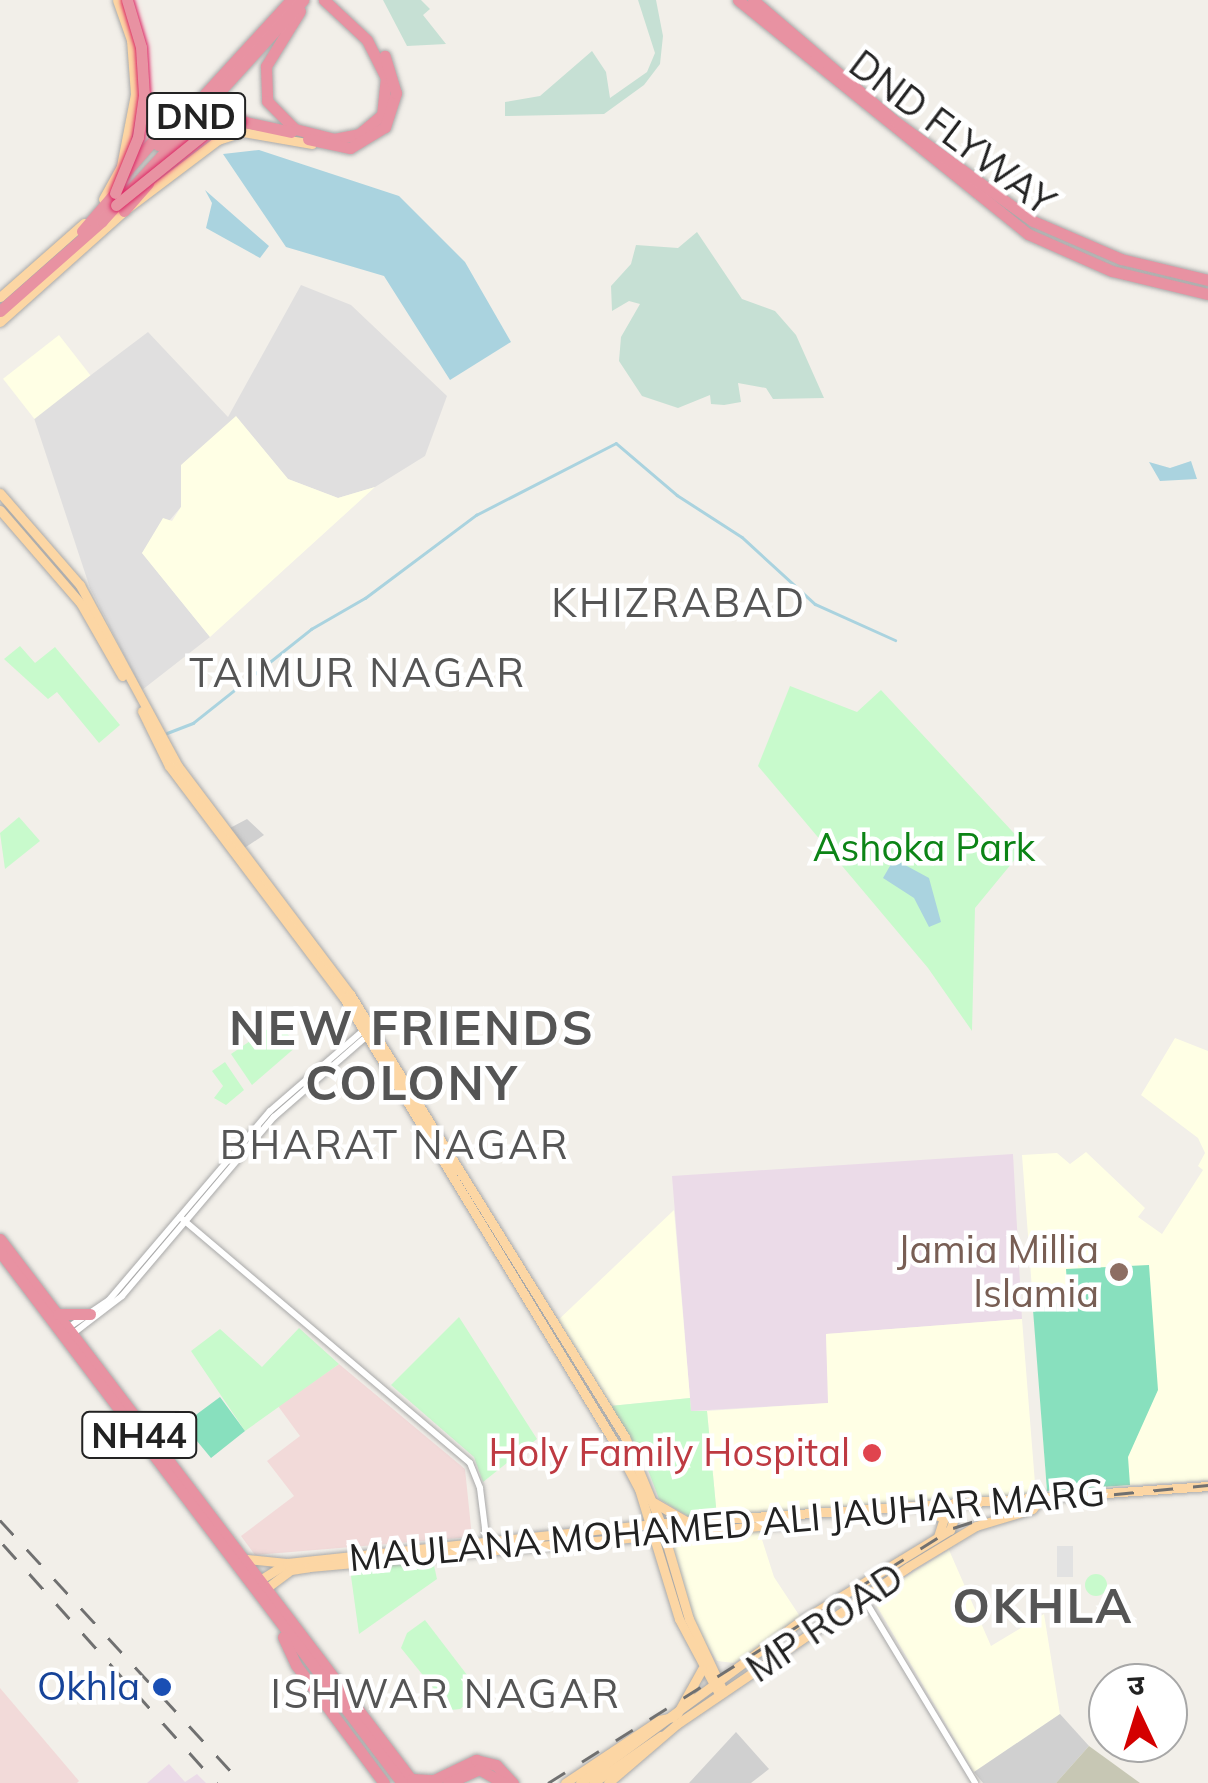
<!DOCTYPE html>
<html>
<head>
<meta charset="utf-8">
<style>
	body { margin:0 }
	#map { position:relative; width:1208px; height:1783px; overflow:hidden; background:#f2efe9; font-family:Mulish,"Noto Sans Devanagari",sans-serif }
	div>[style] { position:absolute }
	.residential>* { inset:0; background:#e0dfdf }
	.commercial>* { inset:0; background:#f2dad9 }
	.industrial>* { inset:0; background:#ebdbe8 }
	.education>* { inset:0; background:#ffffe5; transform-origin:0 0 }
	.religious>* { inset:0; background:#d0d0d0 }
	.construction>* { inset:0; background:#c7c7b4 }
	.wetland>* { inset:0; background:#c6e0d4 }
	.park>* { inset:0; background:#c8facc }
	.round { border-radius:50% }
	.pitch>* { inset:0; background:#88e0be }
	.parking>* { inset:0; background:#e2e2e2; transform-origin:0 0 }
	.water>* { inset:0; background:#aad3df }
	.stream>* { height:2.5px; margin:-1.25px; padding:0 1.25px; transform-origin:1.25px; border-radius:1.25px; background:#aad3df }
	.roads { filter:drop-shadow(0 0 2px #a9a9a9) drop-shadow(0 0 2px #a9a9a9) }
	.minor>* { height:6px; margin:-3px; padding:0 3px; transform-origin:3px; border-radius:3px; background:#fff }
	.major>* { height:9px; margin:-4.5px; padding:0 4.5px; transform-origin:4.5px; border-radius:4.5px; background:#fcd6a4 }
	.highway>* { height:11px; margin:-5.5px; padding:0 5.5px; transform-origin:5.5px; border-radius:5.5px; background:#e892a2 }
	.rail>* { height:2.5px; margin-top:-1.25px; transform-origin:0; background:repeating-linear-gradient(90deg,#707070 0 20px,transparent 0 40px) }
	.bridges { filter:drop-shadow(0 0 2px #dc2a67) drop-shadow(0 0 2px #dc2a67) }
	.highway-bridge>* { height:11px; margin:-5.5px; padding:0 5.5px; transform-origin:5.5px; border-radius:5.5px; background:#e892a2 }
	.dots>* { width:28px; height:28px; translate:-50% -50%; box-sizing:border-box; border:5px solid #fff; border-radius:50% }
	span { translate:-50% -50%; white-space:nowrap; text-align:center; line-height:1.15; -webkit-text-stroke:9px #fff; paint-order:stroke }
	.shield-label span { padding:2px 8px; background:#fff; border:2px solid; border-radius:8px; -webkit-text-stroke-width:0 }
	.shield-label { font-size:35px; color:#222; font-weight:700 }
	.street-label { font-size:38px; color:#222 }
	.park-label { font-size:38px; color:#0c8416 }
	.education-label { font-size:38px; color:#785e54 }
	.right { translate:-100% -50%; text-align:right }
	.health-label { font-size:38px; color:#be3a42 }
	.transit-label { font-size:38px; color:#164399 }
	.neighbourhood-label { font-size:40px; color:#555; letter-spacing:2.5px }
	.district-label { font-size:48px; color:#555; font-weight:700; letter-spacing:2.5px }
	.north { position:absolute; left:1088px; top:1663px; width:100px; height:100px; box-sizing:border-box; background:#fff; border:2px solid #a7a7a7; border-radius:50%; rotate:356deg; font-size:28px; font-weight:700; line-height:40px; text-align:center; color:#222 }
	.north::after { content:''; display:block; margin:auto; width:35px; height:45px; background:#d40000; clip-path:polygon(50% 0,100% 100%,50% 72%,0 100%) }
</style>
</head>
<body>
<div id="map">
	<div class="residential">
		<div style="clip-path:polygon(301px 285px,351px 305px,447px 396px,425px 456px,375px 487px,338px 498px,288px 479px,236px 417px,182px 465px,181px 507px,142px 553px,210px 637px,142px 690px,90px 588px,34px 418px,148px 332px,228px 417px)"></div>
	</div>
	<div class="commercial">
		<div style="clip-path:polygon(339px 1364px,465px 1469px,472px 1537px,255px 1555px,241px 1536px,294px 1496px,267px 1461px,300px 1436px,278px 1406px)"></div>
		<div style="clip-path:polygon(0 1688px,79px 1781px,77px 1783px,0 1783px)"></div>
	</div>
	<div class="industrial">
		<div style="clip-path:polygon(1013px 1154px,1022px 1319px,826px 1334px,829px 1403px,691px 1411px,672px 1176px)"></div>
		<div style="clip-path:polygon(169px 1764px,185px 1782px,197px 1774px,206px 1783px,147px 1783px)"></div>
	</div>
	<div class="education">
		<div style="left:59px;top:335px;width:51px;height:71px;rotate:52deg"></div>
		<div style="clip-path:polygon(236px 416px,288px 479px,338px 498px,375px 487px,210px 637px,142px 553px,163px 518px,172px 521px,181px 507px,181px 465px)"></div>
		<div style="clip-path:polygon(1175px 1038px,1208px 1051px,1208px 1480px,1047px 1491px,1022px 1155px,1057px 1153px,1070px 1164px,1086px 1152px,1145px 1208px,1138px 1217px,1162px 1234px,1203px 1170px,1198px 1166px,1205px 1153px,1198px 1138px,1141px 1095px)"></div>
		<div style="clip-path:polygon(674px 1210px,690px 1398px,610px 1406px,555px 1323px)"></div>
		<div style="clip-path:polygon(1022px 1319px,1036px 1496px,717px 1517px,707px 1411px,828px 1403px,826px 1334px)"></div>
		<div style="clip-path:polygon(759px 1530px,774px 1577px,801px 1618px,734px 1663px,717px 1661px,691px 1618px,667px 1536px)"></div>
		<div style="clip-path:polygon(949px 1550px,991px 1646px,1044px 1614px,1060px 1714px,974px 1772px,872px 1598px)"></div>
	</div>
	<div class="religious">
		<div style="clip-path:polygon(247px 819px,264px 835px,243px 849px,230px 828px)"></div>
		<div style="clip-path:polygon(1060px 1714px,1089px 1746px,1056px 1783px,983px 1783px,974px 1772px)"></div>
		<div style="clip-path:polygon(736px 1732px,769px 1769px,751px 1783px,689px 1783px)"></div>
	</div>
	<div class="construction">
		<div style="clip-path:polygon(1089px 1746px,1140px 1783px,1056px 1783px)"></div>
	</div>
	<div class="wetland">
		<div style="clip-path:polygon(383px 0,421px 0,430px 9px,423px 15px,446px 44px,407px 46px)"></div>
		<div style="clip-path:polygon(638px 0,656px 0,663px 36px,660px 64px,644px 85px,604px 114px,505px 116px,505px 102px,540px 96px,592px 51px,606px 72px,610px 98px,647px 72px,655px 53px)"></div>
		<div style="clip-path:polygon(697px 232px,742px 299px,775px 311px,796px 335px,824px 398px,773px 399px,766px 388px,738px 383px,741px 402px,724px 405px,711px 404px,710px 395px,678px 408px,642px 396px,619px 361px,621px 337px,640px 304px,629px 301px,612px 311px,611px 286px,631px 264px,636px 245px,678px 248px)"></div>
	</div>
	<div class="park">
		<div style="clip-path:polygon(20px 646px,35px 663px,55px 647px,120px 725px,99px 743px,57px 692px,48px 699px,4px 659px)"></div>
		<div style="clip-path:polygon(790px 686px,857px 712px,881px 690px,1026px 846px,975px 908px,972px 1031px,928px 968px,758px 766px)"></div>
		<div style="clip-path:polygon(19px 817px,40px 841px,5px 869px,0 833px)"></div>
		<div style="clip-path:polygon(278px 1022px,297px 1046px,252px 1085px,231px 1054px)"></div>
		<div style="clip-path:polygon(225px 1062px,244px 1090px,226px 1105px,214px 1098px,223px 1086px,212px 1071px)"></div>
		<div style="clip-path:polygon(459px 1317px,537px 1439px,483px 1482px,474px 1457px,391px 1385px)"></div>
		<div style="clip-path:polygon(299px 1328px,339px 1364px,245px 1431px,191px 1351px,220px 1329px,262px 1367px)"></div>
		<div style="clip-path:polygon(690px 1398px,691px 1411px,707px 1411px,717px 1517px,688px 1516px,659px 1499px,643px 1457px,610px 1406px)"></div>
		<div style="clip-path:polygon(433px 1561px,437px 1579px,359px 1634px,350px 1569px)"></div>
		<div class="round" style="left:1085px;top:1574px;width:22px;height:22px"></div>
		<div style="clip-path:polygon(425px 1620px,477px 1688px,478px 1695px,460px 1709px,451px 1710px,401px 1648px,407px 1633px)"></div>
	</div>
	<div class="pitch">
		<div style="clip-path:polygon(1149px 1265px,1158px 1390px,1128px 1457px,1130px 1485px,1047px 1491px,1033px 1310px,1068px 1300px,1066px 1269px)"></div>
		<div style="clip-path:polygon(220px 1397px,245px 1431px,211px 1458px,192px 1435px,174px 1448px,166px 1437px)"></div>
	</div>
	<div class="parking">
		<div style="left:1057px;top:1546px;width:16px;height:31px"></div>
	</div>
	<div class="water">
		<div style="clip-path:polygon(259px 150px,399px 196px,465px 262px,511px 342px,450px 380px,384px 276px,286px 247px,223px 154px)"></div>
		<div style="clip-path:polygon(205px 190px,269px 246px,260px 258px,206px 228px,212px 203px)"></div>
		<div style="clip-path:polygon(1191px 461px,1197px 479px,1160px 481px,1149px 462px,1170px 468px)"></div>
		<div style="clip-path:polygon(894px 859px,929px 878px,941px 922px,929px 927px,914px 898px,883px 878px)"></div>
	</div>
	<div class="stream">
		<div style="left:167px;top:733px;width:28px;rotate:-21deg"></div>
		<div style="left:193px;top:723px;width:151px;rotate:-38.5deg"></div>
		<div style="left:311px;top:629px;width:62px;rotate:-29.9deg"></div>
		<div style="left:365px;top:598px;width:139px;rotate:-36.8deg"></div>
		<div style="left:476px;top:515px;width:157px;rotate:-27.2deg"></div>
		<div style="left:616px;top:443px;width:80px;rotate:40.4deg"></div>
		<div style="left:677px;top:495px;width:77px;rotate:32.9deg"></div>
		<div style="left:742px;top:537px;width:99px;rotate:42.5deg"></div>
		<div style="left:815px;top:604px;width:88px;rotate:24.2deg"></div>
	</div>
	<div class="roads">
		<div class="minor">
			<div style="left:180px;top:1217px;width:380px;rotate:40.3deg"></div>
			<div style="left:470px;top:1463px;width:27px;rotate:68deg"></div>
			<div style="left:480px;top:1488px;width:56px;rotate:82.9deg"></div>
			<div style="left:66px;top:1329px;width:52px;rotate:-34deg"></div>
			<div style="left:109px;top:1300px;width:248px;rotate:-49.6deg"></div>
			<div style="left:270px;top:1111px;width:127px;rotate:-40.8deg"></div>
			<div style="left:71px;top:1335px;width:64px;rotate:-37.4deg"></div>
			<div style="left:122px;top:1296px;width:235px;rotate:-49.7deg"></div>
			<div style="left:274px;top:1117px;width:123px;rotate:-41.1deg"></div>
			<div style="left:863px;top:1597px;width:217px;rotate:58.9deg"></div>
		</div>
		<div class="major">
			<div style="left:103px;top:199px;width:38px;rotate:-61deg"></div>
			<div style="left:121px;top:166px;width:73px;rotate:-79deg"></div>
			<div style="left:135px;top:94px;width:54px;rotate:-94.2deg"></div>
			<div style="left:131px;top:40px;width:42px;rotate:-109.3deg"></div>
			<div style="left:0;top:297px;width:112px;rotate:-41.4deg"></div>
			<div style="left:0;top:322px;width:166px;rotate:-41.8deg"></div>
			<div style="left:124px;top:211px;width:118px;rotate:-37.1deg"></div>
			<div style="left:218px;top:140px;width:26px;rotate:-18deg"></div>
			<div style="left:243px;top:132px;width:70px;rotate:9.9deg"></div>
			<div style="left:0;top:493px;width:122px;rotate:49deg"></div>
			<div style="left:80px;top:585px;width:206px;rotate:61.6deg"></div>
			<div style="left:178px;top:766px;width:286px;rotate:53deg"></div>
			<div style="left:350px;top:994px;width:521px;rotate:58.17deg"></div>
			<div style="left:625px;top:1437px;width:94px;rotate:67.5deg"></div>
			<div style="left:661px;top:1524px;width:99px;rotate:73.6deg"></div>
			<div style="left:689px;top:1619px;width:80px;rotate:64.7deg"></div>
			<div style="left:0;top:510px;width:124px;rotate:49.2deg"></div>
			<div style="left:81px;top:604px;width:83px;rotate:60.3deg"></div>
			<div style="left:142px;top:711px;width:61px;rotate:63.9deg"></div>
			<div style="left:169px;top:766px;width:291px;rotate:53deg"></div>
			<div style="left:344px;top:998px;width:520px;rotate:58.7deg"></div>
			<div style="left:614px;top:1442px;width:53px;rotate:62deg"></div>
			<div style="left:639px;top:1489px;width:136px;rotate:72.9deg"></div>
			<div style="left:679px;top:1619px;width:85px;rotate:61.9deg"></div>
			<div style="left:653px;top:1502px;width:39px;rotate:30deg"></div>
			<div style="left:928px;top:1512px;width:17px;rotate:21deg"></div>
			<div style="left:944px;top:1518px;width:19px;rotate:108deg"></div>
			<div style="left:247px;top:1559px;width:40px;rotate:5.7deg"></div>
			<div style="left:255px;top:1583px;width:38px;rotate:-32deg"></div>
			<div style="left:287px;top:1563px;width:366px;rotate:-6.1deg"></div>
			<div style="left:651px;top:1524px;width:558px;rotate:-3.9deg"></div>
			<div style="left:264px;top:1590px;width:34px;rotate:-37deg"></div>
			<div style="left:291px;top:1570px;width:18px;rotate:-9deg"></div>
			<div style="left:309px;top:1567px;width:483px;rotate:-5.2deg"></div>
			<div style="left:677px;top:1714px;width:51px;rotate:-60.9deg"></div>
			<div style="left:565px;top:1783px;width:113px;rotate:-33.8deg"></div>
			<div style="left:659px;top:1720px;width:14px;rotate:-12deg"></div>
			<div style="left:580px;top:1783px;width:272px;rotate:-36.3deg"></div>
			<div style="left:799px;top:1622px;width:177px;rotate:-31.4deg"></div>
			<div style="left:950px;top:1530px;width:28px;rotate:-71deg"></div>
			<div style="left:593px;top:1783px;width:83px;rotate:-34.7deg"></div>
			<div style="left:608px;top:1783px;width:91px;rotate:-40.5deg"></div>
			<div style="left:677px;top:1724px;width:279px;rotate:-34.2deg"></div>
			<div style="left:908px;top:1567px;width:79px;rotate:-31.1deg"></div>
			<div style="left:976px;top:1526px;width:59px;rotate:-16.9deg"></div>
			<div style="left:1032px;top:1509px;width:12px;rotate:-48deg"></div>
		</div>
		<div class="highway">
			<div style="left:738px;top:0;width:373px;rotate:38.9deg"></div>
			<div style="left:1028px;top:234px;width:92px;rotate:23.8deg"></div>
			<div style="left:1112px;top:271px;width:99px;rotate:13.5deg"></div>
			<div style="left:753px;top:0;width:188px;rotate:40.5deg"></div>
			<div style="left:896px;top:122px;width:169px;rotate:35.9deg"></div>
			<div style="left:1033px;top:221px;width:96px;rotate:23.4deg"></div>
			<div style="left:1121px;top:259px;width:89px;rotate:13.6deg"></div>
			<div style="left:300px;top:11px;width:65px;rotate:121.7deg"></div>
			<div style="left:266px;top:66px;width:35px;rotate:88deg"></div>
			<div style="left:267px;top:101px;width:40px;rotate:45deg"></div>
			<div style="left:295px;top:129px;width:40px;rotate:14.4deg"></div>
			<div style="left:334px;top:139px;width:25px;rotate:-11deg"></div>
			<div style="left:359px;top:134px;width:30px;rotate:-40deg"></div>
			<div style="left:382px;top:115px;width:37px;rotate:-84deg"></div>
			<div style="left:386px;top:78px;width:42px;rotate:-116.6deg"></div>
			<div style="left:367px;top:40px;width:59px;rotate:-137.1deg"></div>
			<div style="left:240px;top:121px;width:52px;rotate:12.2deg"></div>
			<div style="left:308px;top:139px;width:43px;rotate:12.1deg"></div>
			<div style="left:350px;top:148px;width:41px;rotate:-31deg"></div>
			<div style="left:385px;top:127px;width:36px;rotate:-72deg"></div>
			<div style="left:396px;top:93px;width:39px;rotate:-107deg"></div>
			<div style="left:158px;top:145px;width:197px;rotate:-47.5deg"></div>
			<div style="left:170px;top:158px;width:42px;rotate:-49.8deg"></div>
			<div style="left:124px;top:174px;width:52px;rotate:-48.9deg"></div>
			<div style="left:124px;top:211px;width:37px;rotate:-49deg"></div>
			<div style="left:82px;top:231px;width:57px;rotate:-49.3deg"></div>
			<div style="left:0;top:311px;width:136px;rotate:-41.4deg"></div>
			<div style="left:102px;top:221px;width:299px;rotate:-47.7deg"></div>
			<div style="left:0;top:1239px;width:684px;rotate:52.73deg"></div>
			<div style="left:0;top:1252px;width:666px;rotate:52.87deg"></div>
			<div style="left:58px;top:1314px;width:32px"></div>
			<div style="left:283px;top:1637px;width:31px;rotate:65deg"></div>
			<div style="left:296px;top:1665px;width:147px;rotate:53.3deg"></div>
			<div style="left:412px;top:1779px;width:22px;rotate:3deg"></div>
			<div style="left:434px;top:1780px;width:47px;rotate:-25.5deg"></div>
			<div style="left:476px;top:1760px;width:21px;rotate:14deg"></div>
			<div style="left:496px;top:1765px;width:25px;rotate:47deg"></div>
			<div style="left:448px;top:1783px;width:34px;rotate:-24deg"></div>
			<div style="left:479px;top:1769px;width:28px;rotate:30deg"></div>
		</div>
	</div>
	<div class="rail">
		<div style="left:0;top:1520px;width:357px;rotate:47.4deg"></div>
		<div style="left:3px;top:1544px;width:321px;rotate:48.2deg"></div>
		<div style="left:548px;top:1783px;width:479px;rotate:-32.2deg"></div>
		<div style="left:953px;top:1528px;width:85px;rotate:-17.8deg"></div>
		<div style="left:1034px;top:1502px;width:175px;rotate:-5.6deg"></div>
	</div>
	<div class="bridges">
		<div class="highway-bridge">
			<div style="left:115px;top:193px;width:61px;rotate:-67.7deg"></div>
			<div style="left:138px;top:137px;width:42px;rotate:-81.9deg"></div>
			<div style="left:144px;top:95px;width:48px;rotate:-93.6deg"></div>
			<div style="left:141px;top:47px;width:49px;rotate:-106.6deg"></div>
			<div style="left:116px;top:205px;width:119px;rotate:-38.9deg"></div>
			<div style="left:209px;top:130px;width:32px;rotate:-16deg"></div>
		</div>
	</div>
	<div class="dots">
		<div style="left:1119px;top:1272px;background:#8d6e63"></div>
		<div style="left:872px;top:1453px;background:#e0444e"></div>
		<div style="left:162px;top:1687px;background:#1a4fb4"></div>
	</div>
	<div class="shield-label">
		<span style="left:196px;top:116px">DND</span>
		<span style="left:139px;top:1435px">NH44</span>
	</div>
	<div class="street-label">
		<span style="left:952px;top:133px;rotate:37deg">DND FLYWAY</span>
		<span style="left:727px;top:1525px;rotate:-5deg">MAULANA MOHAMED ALI JAUHAR MARG</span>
		<span style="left:825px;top:1623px;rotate:-34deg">MP ROAD</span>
	</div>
	<div class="park-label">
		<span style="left:924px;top:848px">Ashoka Park</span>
	</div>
	<div class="education-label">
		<span class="right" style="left:1099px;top:1272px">Jamia Millia<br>Islamia</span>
	</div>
	<div class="health-label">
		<span class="right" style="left:850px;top:1453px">Holy Family Hospital</span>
	</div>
	<div class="transit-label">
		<span class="right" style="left:140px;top:1687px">Okhla</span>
	</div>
	<div class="neighbourhood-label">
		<span style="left:679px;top:602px">KHIZRABAD</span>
		<span style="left:358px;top:672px">TAIMUR NAGAR</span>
		<span style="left:395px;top:1144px">BHARAT NAGAR</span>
		<span style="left:446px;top:1693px">ISHWAR NAGAR</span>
	</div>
	<div class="district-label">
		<span style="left:412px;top:1055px">NEW FRIENDS<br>COLONY</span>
		<span style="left:1043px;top:1606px">OKHLA</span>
	</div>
	<div class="north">उ</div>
</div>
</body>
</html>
